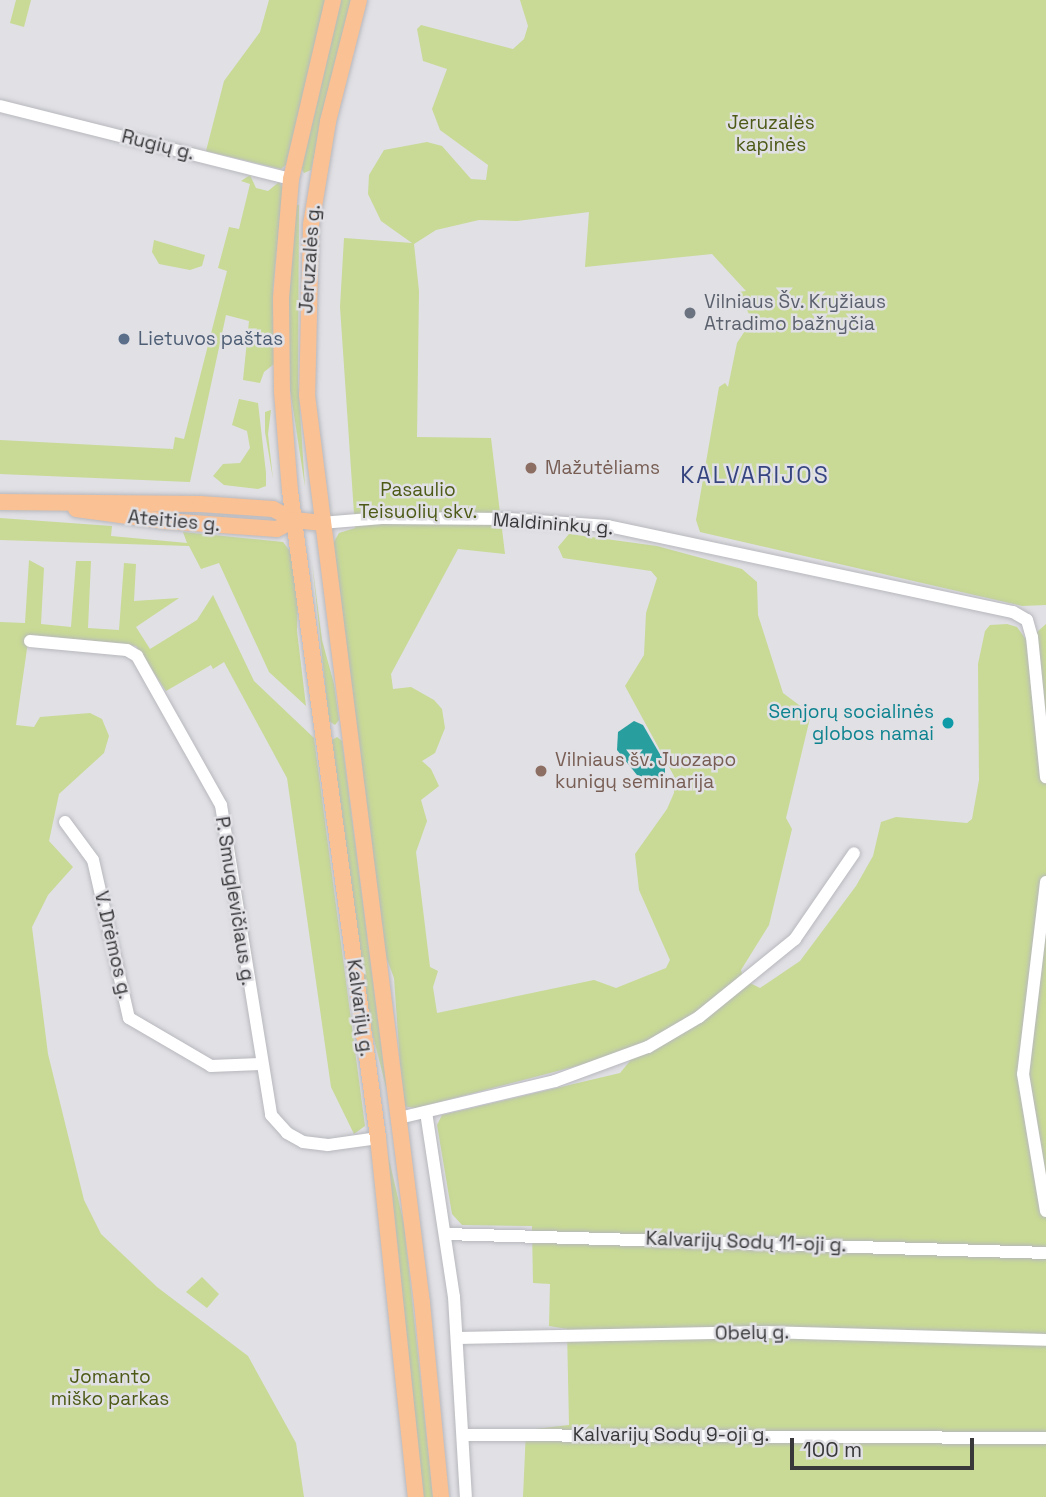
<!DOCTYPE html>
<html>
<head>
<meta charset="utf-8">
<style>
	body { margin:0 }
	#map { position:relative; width:1046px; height:1497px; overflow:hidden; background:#e0e0e5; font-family:"Space Grotesk",sans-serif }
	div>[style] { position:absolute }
	.green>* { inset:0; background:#c8da95 }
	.water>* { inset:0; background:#299e9e }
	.roads { filter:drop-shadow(0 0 2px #b7b8bd) drop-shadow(0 0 2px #b7b8bd) }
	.minor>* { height:12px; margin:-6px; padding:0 6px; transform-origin:6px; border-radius:6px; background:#fff }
	.major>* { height:16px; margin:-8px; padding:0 8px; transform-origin:8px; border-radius:8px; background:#fac195 }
	.dots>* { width:19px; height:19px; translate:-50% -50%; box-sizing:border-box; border:4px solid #e0e0e5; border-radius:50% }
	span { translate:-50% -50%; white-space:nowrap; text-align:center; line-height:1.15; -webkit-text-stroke:5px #e0e0e5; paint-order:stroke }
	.park-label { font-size:19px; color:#4c5a16 }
	.street-label { font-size:19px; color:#38383a }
	.worship-label { font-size:19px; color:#5b616d }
	.left { translate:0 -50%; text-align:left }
	.service-label { font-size:19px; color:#4e5e75 }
	.education-label { font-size:19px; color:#785e54 }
	.culture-label { font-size:19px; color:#0d838f }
	.right { translate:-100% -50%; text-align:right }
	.quarter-label { font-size:23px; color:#364580; letter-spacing:2px }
	.scale { position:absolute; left:790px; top:1438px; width:184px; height:32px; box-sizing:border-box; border:4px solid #38383a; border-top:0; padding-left:9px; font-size:21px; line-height:24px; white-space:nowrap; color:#38383a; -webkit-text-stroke:5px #e0e0e5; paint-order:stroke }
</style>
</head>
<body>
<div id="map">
	<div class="green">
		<div style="clip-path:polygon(16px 0,31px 0,24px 27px,10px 23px)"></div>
		<div style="clip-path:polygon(269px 0,326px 0,287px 164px,281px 169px,206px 151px,224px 81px,260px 32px)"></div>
		<div style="clip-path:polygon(341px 0,351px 0,311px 170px,304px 173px,301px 168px)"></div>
		<div style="clip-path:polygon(520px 0,1046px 0,1046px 605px,1022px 606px,700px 532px,696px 520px,719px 387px,725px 383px,728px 387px,737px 343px,752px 320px,738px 292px,746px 291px,712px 254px,585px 267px,589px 212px,517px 221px,479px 220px,436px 230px,414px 244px,419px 291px,417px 437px,491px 438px,505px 554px,458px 549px,391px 674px,393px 689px,411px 687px,434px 700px,442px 709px,445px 728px,435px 753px,422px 761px,431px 769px,439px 786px,421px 800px,427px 821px,416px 852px,430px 967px,438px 971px,433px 987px,437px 1013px,594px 980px,616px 988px,666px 968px,670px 960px,639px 890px,635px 854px,667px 809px,674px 793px,674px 776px,625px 686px,644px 655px,646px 613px,657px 578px,651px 571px,563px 558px,558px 547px,569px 534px,657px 546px,742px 569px,757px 582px,758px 615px,783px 693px,811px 714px,786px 818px,792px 829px,769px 925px,741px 970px,744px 980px,760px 988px,800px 961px,856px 886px,873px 856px,881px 822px,896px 817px,967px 823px,972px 819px,979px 780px,978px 664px,985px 631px,990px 625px,1007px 624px,1017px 627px,1027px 641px,1046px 624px,1046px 1497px,523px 1497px,526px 1430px,569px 1425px,567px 1329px,549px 1326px,550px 1284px,533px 1283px,532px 1226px,462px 1225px,452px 1214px,437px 1125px,442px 1115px,620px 1073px,630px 1061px,623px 1054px,416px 1108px,403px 1106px,394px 978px,382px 946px,332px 545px,339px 533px,355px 528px,340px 307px,344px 238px,412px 243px,381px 221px,368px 194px,369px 175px,384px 150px,427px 142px,442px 146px,471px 179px,486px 180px,488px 165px,440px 130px,432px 109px,447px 69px,423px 61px,417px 29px,421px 25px,513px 49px,524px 39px,528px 26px)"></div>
		<div style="clip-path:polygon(250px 175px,256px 188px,268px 191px,279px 182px,283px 189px,273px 289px,274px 364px,264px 372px,260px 383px,243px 380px,249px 321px,226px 315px,190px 482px,0 474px,0 440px,173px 449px,175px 437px,184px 439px,227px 271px,218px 268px,229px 227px,239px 229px,250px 184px,241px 181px)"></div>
		<div style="clip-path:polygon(295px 205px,299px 205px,298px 382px,305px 487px,289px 382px,289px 291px)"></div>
		<div style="clip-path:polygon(154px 240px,205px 255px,202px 266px,190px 270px,159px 264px,152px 252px)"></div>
		<div style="clip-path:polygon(239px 399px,258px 403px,266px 473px,266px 486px,258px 489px,224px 485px,213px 476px,223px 464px,240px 463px,250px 448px,247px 431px,232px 425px)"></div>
		<div style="clip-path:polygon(271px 410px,268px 434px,273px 479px,265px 432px,265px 412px)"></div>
		<div style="clip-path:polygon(0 518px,112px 526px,111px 536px,187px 543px,183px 532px,283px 542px,293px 555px,298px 589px,297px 631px,306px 706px,269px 672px,219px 563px,201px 569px,189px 546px,0 540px)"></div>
		<div style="clip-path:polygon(29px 560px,44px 568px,41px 624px,71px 627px,76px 561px,91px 561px,88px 628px,119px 630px,124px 563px,136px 564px,134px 601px,179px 598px,136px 627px,150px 649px,197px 620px,213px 595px,254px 681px,314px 738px,365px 1126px,354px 1134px,331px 1087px,287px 778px,224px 662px,213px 669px,211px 665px,166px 691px,136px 646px,29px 635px,16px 725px,34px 727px,40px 717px,90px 713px,102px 719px,109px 736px,104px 753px,59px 794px,49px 841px,73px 867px,48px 895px,32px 927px,48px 1054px,84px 1200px,101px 1234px,157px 1287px,248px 1356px,296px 1443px,304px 1497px,0 1497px,0 622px,25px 623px)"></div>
		<div style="clip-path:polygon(312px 562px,322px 640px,334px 684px,339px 720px,335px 725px,329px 721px)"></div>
		<div style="clip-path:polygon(337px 737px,342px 741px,387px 1091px,368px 1016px,332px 740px)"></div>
		<div style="clip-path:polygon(388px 1155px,404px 1224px,433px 1497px,423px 1497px)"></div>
		<div style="clip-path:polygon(202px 1277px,219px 1294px,207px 1308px,186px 1292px)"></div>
	</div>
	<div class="water">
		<div style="clip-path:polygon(634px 721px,643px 725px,665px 763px,665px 774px,658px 781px,637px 775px,617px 750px,618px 732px)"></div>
	</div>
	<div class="roads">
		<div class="minor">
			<div style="left:0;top:106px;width:300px;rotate:14.1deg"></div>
			<div style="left:321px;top:523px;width:61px;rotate:-4.7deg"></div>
			<div style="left:382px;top:518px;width:127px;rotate:0.5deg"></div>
			<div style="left:509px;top:519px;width:99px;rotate:4deg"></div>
			<div style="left:608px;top:526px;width:414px;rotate:12deg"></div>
			<div style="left:1013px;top:612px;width:16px;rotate:30deg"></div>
			<div style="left:1027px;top:620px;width:18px;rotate:74deg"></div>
			<div style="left:1032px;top:637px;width:141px;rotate:84.3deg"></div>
			<div style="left:30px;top:641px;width:97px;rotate:5.3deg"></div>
			<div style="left:127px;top:650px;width:12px;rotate:31deg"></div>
			<div style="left:137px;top:656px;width:171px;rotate:60.6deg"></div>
			<div style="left:221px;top:805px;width:314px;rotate:80.8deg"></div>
			<div style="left:271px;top:1115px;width:24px;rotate:48deg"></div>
			<div style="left:287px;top:1133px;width:18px;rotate:29deg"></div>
			<div style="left:303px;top:1142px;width:25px;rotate:7deg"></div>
			<div style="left:328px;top:1145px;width:50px;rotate:-8deg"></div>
			<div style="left:65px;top:822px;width:47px;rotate:53.6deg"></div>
			<div style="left:93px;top:860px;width:162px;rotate:77.2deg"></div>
			<div style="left:129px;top:1018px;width:95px;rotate:30.3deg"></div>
			<div style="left:211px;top:1066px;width:49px;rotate:-2.3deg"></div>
			<div style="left:1046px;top:882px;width:193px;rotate:96.8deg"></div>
			<div style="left:1023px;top:1074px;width:139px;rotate:80.5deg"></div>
			<div style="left:426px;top:1112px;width:187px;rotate:81.4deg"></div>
			<div style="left:454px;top:1297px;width:200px;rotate:86.6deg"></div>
			<div style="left:399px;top:1118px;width:160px;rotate:-13.3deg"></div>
			<div style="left:555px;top:1081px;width:99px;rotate:-20.1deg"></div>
			<div style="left:648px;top:1047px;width:59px;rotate:-30.5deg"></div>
			<div style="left:699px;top:1017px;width:124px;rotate:-39.1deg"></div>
			<div style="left:795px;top:939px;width:104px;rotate:-55.5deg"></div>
			<div style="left:446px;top:1234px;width:600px;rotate:1.81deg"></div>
			<div style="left:457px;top:1338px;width:307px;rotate:-1.1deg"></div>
			<div style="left:764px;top:1332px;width:282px;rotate:1.6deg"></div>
			<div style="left:464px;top:1435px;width:582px;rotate:0.3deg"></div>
		</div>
		<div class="major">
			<div style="left:333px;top:0;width:184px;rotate:103.2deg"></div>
			<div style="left:291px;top:179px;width:119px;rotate:94.8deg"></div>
			<div style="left:281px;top:298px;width:94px;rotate:89.4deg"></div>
			<div style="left:282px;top:392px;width:99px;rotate:85.4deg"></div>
			<div style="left:290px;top:491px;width:653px;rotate:82.25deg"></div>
			<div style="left:378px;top:1138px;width:361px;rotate:84deg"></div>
			<div style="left:359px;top:0;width:126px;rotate:104.3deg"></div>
			<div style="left:328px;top:122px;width:104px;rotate:99.4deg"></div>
			<div style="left:311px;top:225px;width:170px;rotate:91.3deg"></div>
			<div style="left:307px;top:395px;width:915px;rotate:82.78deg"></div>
			<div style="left:422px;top:1303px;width:195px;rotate:84.4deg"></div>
			<div style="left:0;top:502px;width:200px;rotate:0.6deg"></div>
			<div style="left:200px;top:504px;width:73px;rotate:3.9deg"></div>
			<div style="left:273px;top:509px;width:24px;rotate:28deg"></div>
			<div style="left:294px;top:520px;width:27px;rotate:6deg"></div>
			<div style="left:76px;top:509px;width:90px;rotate:7.7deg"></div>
			<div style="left:165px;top:521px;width:112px;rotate:4.1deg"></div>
			<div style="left:277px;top:529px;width:19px;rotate:-28deg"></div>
		</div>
	</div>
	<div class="dots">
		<div style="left:690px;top:313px;background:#6b7280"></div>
		<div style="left:124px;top:339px;background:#5c6f8a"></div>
		<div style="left:531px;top:468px;background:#8d6e63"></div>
		<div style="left:948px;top:723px;background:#0f9aa8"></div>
		<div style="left:541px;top:771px;background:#8d6e63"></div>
	</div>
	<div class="park-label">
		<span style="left:771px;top:134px">Jeruzalės<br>kapinės</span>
		<span style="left:418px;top:501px">Pasaulio<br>Teisuolių skv.</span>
		<span style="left:110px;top:1388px">Jomanto<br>miško parkas</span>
	</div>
	<div class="street-label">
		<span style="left:158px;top:145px;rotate:14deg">Rugių g.</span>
		<span style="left:310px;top:259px;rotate:-86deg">Jeruzalės g.</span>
		<span style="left:174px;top:521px;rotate:5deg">Ateities g.</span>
		<span style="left:553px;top:524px;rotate:4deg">Maldininkų g.</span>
		<span style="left:235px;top:901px;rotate:81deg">P. Smuglevičiaus g.</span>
		<span style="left:113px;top:945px;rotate:77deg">V. Drėmos g.</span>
		<span style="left:360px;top:1008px;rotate:82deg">Kalvarijų g.</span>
		<span style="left:746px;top:1242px;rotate:2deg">Kalvarijų Sodų 11-oji g.</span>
		<span style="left:752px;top:1333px;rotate:-1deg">Obelų g.</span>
		<span style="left:671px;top:1435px">Kalvarijų Sodų 9-oji g.</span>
	</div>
	<div class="worship-label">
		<span class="left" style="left:704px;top:313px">Vilniaus Šv. Kryžiaus<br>Atradimo bažnyčia</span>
	</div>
	<div class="service-label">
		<span class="left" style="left:138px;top:339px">Lietuvos paštas</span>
	</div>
	<div class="education-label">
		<span class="left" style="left:545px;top:468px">Mažutėliams</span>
		<span class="left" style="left:555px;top:771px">Vilniaus šv. Juozapo<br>kunigų seminarija</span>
	</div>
	<div class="culture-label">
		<span class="right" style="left:934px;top:723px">Senjorų socialinės<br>globos namai</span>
	</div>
	<div class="quarter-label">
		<span style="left:755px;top:475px">KALVARIJOS</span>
	</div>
	<div class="scale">100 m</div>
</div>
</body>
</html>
